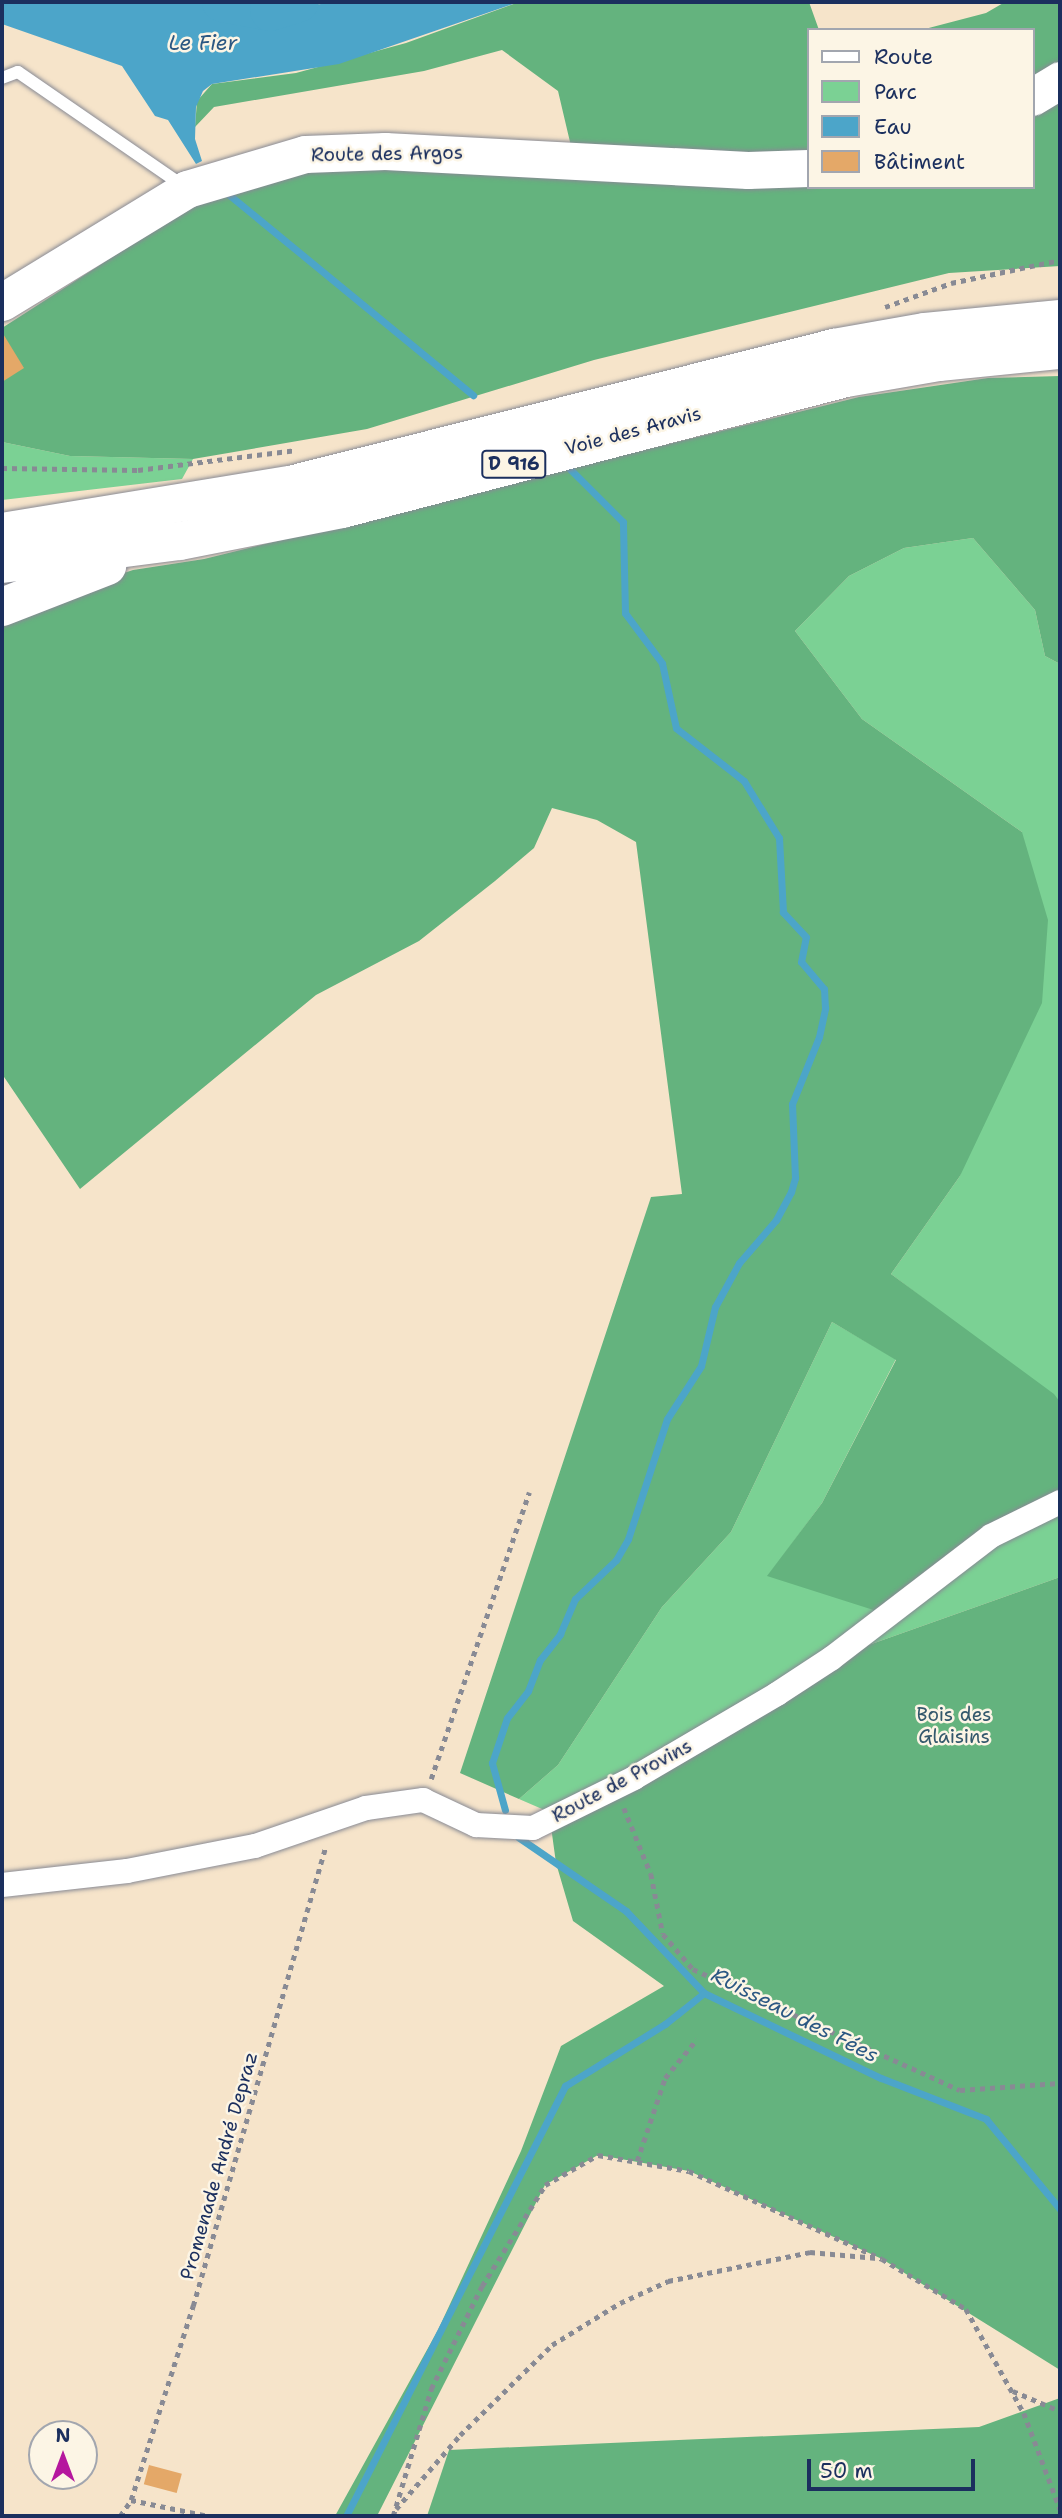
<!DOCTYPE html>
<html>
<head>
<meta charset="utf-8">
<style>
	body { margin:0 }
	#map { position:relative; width:1062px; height:2518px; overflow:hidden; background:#f6e4ca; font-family:"Shantell Sans",sans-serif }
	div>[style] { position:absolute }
	.green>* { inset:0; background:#7bd194 }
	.forest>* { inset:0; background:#64b37e }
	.water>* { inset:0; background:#4ca5c9 }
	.stream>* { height:7px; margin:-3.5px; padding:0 3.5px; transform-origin:3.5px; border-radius:3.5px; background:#4ca5c9 }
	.river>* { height:40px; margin:-20px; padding:0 20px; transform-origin:20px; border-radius:20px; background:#4ca5c9 }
	.building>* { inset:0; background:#e4a868; transform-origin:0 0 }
	.path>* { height:4.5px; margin-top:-2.25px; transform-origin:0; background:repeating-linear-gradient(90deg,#888a94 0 5px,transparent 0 10px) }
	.roads { filter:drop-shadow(0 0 2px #888a94) drop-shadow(0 0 2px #888a94) }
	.lane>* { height:12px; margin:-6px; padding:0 6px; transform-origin:6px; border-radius:6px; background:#fff }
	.street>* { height:24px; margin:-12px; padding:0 12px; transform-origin:12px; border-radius:12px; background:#fff }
	.secondary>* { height:37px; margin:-18.5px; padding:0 18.5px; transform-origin:18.5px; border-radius:18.5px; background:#fff }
	.highway>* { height:38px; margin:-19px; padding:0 19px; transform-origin:19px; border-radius:19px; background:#fff }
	span { translate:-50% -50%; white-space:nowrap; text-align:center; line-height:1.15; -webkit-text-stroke:5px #fcf5e5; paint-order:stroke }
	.shield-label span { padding:2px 5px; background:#fcf5e5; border:2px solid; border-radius:5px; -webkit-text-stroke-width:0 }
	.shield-label { font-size:18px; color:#1b2f5e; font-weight:700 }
	.street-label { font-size:19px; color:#1b2f5e }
	.park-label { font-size:19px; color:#33586c }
	.water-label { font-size:21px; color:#2c5883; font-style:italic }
	.frame { position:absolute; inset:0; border:4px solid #1b2f5e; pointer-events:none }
	.legend { position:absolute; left:807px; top:28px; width:228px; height:161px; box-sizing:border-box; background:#fcf5e5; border:2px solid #a2a6af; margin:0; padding:9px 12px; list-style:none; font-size:21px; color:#1b2f5e }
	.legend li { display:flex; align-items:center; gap:14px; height:35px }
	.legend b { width:35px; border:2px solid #a2a6af }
	.north { position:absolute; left:28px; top:2420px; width:70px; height:70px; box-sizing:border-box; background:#fcf5e5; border:2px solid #a2a6af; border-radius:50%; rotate:0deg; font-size:19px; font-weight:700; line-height:28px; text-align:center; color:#1b2f5e }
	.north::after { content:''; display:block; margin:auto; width:24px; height:32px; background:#b5179e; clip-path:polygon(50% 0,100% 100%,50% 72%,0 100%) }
	.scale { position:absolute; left:807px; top:2459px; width:168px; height:32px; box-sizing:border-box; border:4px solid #1b2f5e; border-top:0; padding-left:9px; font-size:21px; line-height:24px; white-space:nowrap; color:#1b2f5e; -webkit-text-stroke:5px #fcf5e5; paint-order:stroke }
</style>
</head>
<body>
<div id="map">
	<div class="green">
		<div style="clip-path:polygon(2px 442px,70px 456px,193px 459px,182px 479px,2px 500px)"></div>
		<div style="clip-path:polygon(973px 538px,1035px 610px,1045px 656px,1060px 664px,1060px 1402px,891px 1274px,960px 1176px,1022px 832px,862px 719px,795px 631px,849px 576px,904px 548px)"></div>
		<div style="clip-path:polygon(832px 1322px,896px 1359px,822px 1503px,768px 1576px,1060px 1502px,1060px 1577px,832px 1658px,549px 1812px,519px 1799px,558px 1765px,662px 1607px,731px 1532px)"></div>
	</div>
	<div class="forest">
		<div style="clip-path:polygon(216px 2px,332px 2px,270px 13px)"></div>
		<div style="clip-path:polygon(519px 2px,809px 2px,819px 30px,808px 30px,808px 187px,1032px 187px,1032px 30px,921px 30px,986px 13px,1005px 2px,1060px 2px,1060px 266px,949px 273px,594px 360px,367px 429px,193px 459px,70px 456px,2px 442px,2px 328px,198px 202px,264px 176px,322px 169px,574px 159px,558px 91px,502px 50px,424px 71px,214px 107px,195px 127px,197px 101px,212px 84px,296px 73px,406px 43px)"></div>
		<div style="clip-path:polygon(1060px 376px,1060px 664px,1045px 656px,1035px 610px,973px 538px,904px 548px,849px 576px,795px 631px,862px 719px,1022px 832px,1048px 920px,1042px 1003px,960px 1176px,891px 1274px,1054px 1394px,1060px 1402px,1060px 1502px,886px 1614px,767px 1576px,822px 1503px,896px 1360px,832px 1322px,731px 1532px,662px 1607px,558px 1765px,519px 1799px,460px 1773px,651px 1197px,682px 1194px,636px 842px,597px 820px,552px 808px,534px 848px,495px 881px,419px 941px,316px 995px,80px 1189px,2px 1074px,2px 620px,12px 610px,133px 570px,204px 559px,859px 397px,988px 378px)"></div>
		<div style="clip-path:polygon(1060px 1577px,1060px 2370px,882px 2259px,689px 2171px,598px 2155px,545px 2185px,377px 2516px,335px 2516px,438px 2330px,521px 2151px,561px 2046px,664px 1986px,573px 1921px,556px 1863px,549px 1812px,832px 1658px)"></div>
		<div style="clip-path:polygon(1060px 2398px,1060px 2516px,427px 2516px,449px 2450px,979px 2427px)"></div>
	</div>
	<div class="water">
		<div style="clip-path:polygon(2px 2px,216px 2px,270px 13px,332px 2px,519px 2px,339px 64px,212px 84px,203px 91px,196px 107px,195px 139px,202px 161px,196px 164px,168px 120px,155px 116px,122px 66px,2px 24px)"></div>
	</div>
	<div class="stream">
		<div style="left:222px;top:189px;width:325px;rotate:39.4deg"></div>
		<div style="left:505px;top:1810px;width:49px;rotate:-105.5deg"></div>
		<div style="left:492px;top:1763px;width:47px;rotate:-71.6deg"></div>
		<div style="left:507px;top:1718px;width:34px;rotate:-52deg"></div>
		<div style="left:528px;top:1691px;width:33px;rotate:-69deg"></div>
		<div style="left:540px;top:1660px;width:33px;rotate:-52deg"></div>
		<div style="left:560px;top:1634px;width:38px;rotate:-67deg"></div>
		<div style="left:575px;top:1599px;width:57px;rotate:-43.6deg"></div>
		<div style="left:616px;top:1560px;width:24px;rotate:-60deg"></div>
		<div style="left:628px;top:1539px;width:126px;rotate:-72deg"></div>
		<div style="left:667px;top:1419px;width:63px;rotate:-57.3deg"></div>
		<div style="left:701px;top:1366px;width:61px;rotate:-76.7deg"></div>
		<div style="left:715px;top:1307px;width:50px;rotate:-61.4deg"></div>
		<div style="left:739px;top:1263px;width:57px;rotate:-49.3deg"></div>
		<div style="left:776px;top:1220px;width:32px;rotate:-62deg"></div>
		<div style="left:791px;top:1192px;width:15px;rotate:-74deg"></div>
		<div style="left:795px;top:1178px;width:74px;rotate:-92.3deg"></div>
		<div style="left:792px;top:1104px;width:72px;rotate:-68.1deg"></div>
		<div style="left:819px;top:1037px;width:30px;rotate:-78deg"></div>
		<div style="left:825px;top:1008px;width:19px;rotate:-93deg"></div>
		<div style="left:824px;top:989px;width:35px;rotate:-130deg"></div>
		<div style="left:801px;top:962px;width:25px;rotate:-79deg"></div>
		<div style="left:806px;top:937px;width:34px;rotate:-133deg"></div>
		<div style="left:783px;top:912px;width:74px;rotate:-93.1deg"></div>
		<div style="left:779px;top:838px;width:67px;rotate:-121.6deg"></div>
		<div style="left:744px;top:781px;width:86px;rotate:-142.1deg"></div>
		<div style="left:676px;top:728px;width:66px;rotate:-102.2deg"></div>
		<div style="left:662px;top:663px;width:62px;rotate:-126.5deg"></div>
		<div style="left:625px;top:613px;width:91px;rotate:-91.3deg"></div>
		<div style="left:623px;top:522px;width:75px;rotate:-135deg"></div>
		<div style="left:518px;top:1837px;width:131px;rotate:34.4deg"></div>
		<div style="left:626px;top:1911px;width:113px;rotate:46.4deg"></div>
		<div style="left:704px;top:1993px;width:196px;rotate:25.7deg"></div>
		<div style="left:881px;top:2078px;width:113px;rotate:21.3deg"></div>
		<div style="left:986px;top:2119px;width:117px;rotate:50.6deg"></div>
		<div style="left:346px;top:2516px;width:483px;rotate:-63deg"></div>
		<div style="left:565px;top:2086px;width:118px;rotate:-31.8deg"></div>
		<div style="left:665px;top:2024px;width:50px;rotate:-38.5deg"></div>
	</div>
	<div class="river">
		<div style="left:222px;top:2px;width:49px;rotate:10.6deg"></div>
		<div style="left:270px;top:11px;width:30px;rotate:-17deg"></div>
	</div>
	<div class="building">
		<div style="clip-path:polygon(2px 332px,24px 368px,2px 382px)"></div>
		<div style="left:149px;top:2465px;width:34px;height:20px;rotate:15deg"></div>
	</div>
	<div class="path">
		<div style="left:885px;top:307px;width:70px;rotate:-20deg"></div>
		<div style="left:951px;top:283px;width:111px;rotate:-11.9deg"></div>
		<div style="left:2px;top:468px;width:136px;rotate:0.8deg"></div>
		<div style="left:138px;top:470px;width:160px;rotate:-7.2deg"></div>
		<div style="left:431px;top:1779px;width:303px;rotate:-71.1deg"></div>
		<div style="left:624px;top:1808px;width:71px;rotate:67.8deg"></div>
		<div style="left:651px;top:1874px;width:61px;rotate:78.7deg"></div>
		<div style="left:663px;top:1934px;width:46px;rotate:49.4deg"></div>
		<div style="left:693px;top:1969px;width:293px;rotate:24.4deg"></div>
		<div style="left:960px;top:2090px;width:100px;rotate:-4deg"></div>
		<div style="left:637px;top:2161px;width:88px;rotate:-71.4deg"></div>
		<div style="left:665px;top:2078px;width:50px;rotate:-50.6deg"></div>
		<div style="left:1013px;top:2391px;width:51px;rotate:23.1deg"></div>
		<div style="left:131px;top:2500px;width:79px;rotate:11.7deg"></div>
		<div style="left:396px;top:2509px;width:98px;rotate:-49.1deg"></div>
		<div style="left:460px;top:2435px;width:129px;rotate:-44.4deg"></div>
		<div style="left:552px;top:2345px;width:80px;rotate:-31.7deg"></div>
		<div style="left:620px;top:2303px;width:53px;rotate:-24.6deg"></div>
		<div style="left:668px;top:2281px;width:145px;rotate:-11.5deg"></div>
		<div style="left:810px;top:2252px;width:67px;rotate:5.1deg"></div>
		<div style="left:120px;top:2516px;width:19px;rotate:-55deg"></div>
		<div style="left:131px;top:2500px;width:204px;rotate:-72.3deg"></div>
		<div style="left:193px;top:2306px;width:479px;rotate:-73.9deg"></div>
		<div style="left:393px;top:2516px;width:133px;rotate:-73.3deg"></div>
		<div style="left:431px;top:2389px;width:115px;rotate:-63.7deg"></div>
		<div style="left:482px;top:2286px;width:119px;rotate:-58deg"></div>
		<div style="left:545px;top:2185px;width:61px;rotate:-29.5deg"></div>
		<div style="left:598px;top:2155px;width:92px;rotate:10deg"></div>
		<div style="left:689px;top:2171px;width:212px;rotate:24.5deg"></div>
		<div style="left:882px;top:2259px;width:98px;rotate:30.8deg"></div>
		<div style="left:966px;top:2309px;width:119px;rotate:60.9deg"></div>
		<div style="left:1024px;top:2413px;width:103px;rotate:69.4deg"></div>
	</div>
	<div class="roads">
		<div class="lane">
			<div style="left:2px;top:78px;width:17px;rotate:-21deg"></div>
			<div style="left:18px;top:72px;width:199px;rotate:34.6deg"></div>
		</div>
		<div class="street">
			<div style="left:2px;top:1885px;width:126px;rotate:-6.4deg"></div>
			<div style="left:127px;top:1871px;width:130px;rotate:-11.1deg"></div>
			<div style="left:255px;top:1846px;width:117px;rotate:-18.9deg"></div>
			<div style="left:366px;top:1808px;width:58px;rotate:-8deg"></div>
			<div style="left:423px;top:1800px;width:59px;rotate:25.3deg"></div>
			<div style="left:476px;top:1825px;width:57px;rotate:3deg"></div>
			<div style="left:533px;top:1828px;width:113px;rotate:-26.3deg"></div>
			<div style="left:634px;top:1778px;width:166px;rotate:-30.4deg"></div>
			<div style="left:777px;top:1694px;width:66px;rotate:-33.2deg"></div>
			<div style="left:832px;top:1658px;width:200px;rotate:-37.5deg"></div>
			<div style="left:991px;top:1536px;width:77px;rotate:-26.2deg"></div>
		</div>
		<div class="secondary">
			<div style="left:1032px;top:97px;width:33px;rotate:-31deg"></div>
			<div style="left:2px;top:302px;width:217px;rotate:-31.4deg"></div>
			<div style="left:187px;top:189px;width:123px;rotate:-16.5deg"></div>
			<div style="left:305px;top:154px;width:80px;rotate:-2.1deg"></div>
			<div style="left:385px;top:151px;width:363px;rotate:3deg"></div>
			<div style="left:748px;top:170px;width:60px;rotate:-1.9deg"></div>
		</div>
		<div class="highway">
			<div style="left:2px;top:532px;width:292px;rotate:-9.3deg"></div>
			<div style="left:290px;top:485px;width:561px;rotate:-14.14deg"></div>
			<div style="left:834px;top:348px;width:92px;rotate:-10deg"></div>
			<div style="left:925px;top:332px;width:136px;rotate:-5.5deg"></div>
			<div style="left:2px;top:564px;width:179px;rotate:-7.4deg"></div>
			<div style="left:180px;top:541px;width:165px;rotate:-11.2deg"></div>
			<div style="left:342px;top:509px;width:521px;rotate:-14.57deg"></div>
			<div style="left:846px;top:378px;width:94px;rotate:-9.8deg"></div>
			<div style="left:939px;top:362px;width:122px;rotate:-5.7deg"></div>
			<div style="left:2px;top:607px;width:113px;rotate:-21.3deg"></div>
		</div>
	</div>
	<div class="shield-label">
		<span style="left:514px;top:464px">D 916</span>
	</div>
	<div class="street-label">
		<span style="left:387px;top:154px;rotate:-1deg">Route des Argos</span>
		<span style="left:633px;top:431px;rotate:-15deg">Voie des Aravis</span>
		<span style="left:622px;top:1781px;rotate:-28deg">Route de Provins</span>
		<span style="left:219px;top:2166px;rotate:-74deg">Promenade André Depraz</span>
	</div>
	<div class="park-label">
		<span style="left:954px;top:1726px">Bois des<br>Glaisins</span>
	</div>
	<div class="water-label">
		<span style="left:203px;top:43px">Le Fier</span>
		<span style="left:795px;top:2015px;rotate:27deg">Ruisseau des Fées</span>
	</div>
	<div class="frame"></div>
	<ul class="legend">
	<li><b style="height:9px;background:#fff"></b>Route</li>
	<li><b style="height:19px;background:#7bd194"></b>Parc</li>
	<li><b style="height:19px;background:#4ca5c9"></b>Eau</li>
	<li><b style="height:19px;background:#e4a868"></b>Bâtiment</li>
	</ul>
	<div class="north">N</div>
	<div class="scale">50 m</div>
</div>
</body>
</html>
